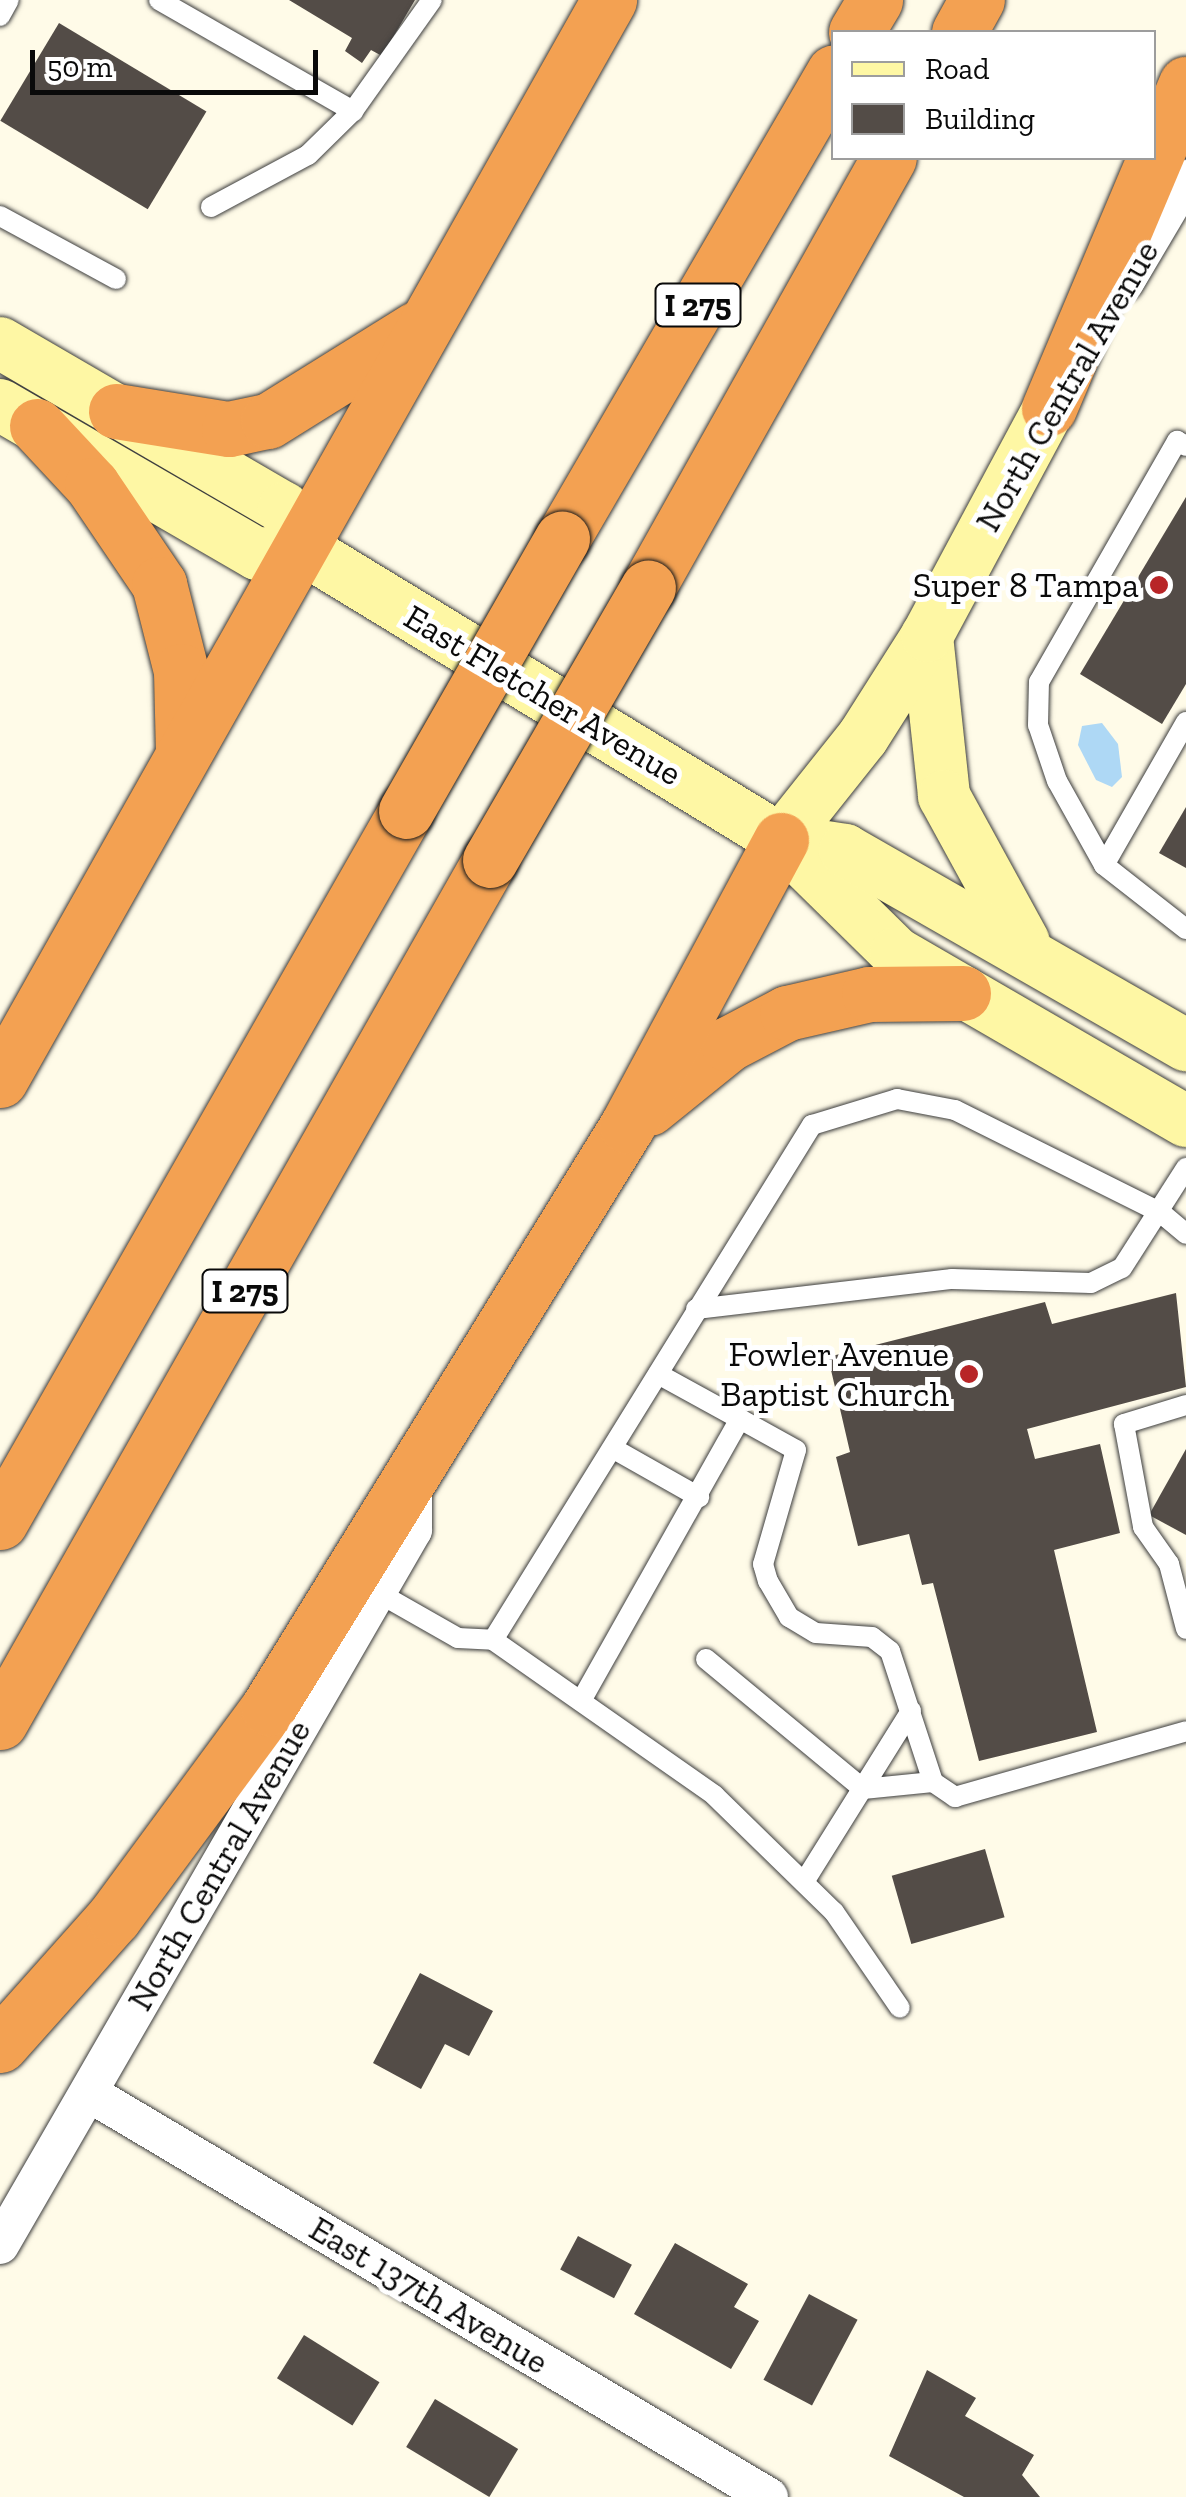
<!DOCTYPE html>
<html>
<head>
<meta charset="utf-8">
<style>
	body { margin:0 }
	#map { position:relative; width:1186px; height:2497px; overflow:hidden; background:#fffbe8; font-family:"Zilla Slab",serif }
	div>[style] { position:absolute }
	.water>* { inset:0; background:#aed8f5 }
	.building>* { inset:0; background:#534c47; transform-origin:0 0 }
	.roads { filter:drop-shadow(0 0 2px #3d3d3d) drop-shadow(0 0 2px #3d3d3d) }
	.service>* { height:20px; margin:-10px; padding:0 10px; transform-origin:10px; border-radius:10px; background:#fff }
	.minor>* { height:38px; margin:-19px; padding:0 19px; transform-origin:19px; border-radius:19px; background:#fff }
	.secondary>* { height:52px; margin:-26px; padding:0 26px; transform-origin:26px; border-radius:26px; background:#fef7a4 }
	.motorway>* { height:55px; margin:-27.5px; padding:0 27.5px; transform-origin:27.5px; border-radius:27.5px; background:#f3a152 }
	.bridges { filter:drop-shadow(0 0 2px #1b1b1b) drop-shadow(0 0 2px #1b1b1b) }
	.motorway-bridge>* { height:55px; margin:-27.5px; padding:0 27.5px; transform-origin:27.5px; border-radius:27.5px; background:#f3a152 }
	.dots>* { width:28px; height:28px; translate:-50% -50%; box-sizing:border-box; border:5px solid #fff; border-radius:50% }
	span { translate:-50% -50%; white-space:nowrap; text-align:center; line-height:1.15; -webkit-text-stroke:10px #fff; paint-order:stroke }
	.shield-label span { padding:2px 8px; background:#fff; border:2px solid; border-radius:8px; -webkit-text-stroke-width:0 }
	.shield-label { font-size:32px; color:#0a0a0a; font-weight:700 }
	.street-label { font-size:35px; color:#0a0a0a }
	.poi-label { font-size:35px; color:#0a0a0a }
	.right { translate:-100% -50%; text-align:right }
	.legend { position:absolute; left:831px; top:30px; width:325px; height:130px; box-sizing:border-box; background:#fff; border:2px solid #9d9d9d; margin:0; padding:12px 18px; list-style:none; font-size:30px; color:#0a0a0a }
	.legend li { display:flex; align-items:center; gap:20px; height:50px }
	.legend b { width:50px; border:2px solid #9d9d9d }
	.scale { position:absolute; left:30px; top:50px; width:288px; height:45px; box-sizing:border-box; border:5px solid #0a0a0a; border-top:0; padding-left:12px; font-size:30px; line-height:35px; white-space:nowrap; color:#0a0a0a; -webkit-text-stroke:8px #fff; paint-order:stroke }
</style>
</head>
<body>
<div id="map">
	<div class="water">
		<div style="clip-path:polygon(1102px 723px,1118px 744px,1122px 777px,1112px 787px,1096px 780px,1078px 745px,1082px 726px)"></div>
	</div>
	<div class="building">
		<div style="clip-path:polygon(289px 0,415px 0,382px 56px,371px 50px,362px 63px,345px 51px,352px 38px)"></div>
		<div style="left:59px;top:23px;width:172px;height:114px;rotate:31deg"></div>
		<div style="clip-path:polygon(1186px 497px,1186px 684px,1162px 724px,1080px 674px)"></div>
		<div style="clip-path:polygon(1186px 807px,1186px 868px,1159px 853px)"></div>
		<div style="clip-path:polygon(1176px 1293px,1186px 1387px,1027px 1429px,1035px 1459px,1100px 1444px,1120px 1533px,1054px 1550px,1097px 1732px,979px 1761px,933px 1583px,922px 1585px,909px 1534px,858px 1546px,836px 1457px,850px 1452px,828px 1357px,1045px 1302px,1052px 1324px)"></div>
		<div style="clip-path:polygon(1186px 1449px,1186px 1535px,1149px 1515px)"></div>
		<div style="left:985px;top:1849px;width:71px;height:97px;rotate:74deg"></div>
		<div style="clip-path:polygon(420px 1973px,493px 2011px,469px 2056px,445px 2044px,421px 2089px,373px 2063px)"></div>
		<div style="left:578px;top:2236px;width:61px;height:38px;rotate:28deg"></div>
		<div style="clip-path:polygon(675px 2243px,748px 2284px,734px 2307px,759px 2321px,731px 2369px,634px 2314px)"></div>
		<div style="left:809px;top:2294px;width:55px;height:97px;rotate:28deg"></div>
		<div style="left:304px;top:2335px;width:89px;height:51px;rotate:32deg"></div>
		<div style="clip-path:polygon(927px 2370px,976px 2398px,965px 2416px,1034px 2455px,1022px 2475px,1040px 2497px,964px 2497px,889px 2456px)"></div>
		<div style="left:435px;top:2399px;width:97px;height:56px;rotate:31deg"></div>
	</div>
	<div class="roads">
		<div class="service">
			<div style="left:159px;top:0;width:224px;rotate:29.8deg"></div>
			<div style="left:0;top:16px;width:18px;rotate:-61deg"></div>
			<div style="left:211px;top:207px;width:110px;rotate:-28.2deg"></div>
			<div style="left:308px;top:155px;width:63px;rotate:-44.4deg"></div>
			<div style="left:353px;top:111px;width:136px;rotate:-54.6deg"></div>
			<div style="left:0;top:216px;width:132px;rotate:28.5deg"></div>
			<div style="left:1186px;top:722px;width:165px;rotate:119.8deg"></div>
			<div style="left:1104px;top:865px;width:104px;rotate:38deg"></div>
			<div style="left:1104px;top:865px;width:96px;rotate:-119.2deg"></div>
			<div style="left:1057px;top:781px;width:59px;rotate:-108.7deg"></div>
			<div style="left:1038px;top:725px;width:43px;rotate:-88.7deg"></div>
			<div style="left:1039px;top:682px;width:278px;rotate:-60.2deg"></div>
			<div style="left:1177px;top:441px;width:10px;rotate:29deg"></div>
			<div style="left:696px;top:1309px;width:258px;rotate:-6.7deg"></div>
			<div style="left:952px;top:1279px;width:139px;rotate:1.6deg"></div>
			<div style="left:1091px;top:1283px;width:34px;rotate:-26deg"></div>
			<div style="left:1122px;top:1268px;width:119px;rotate:-57.4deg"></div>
			<div style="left:658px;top:1374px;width:94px;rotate:28.8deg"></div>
			<div style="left:1186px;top:1405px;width:65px;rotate:163deg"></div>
			<div style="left:1124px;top:1424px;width:105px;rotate:79.5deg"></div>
			<div style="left:1143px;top:1527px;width:45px;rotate:54.9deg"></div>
			<div style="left:1169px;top:1564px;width:67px;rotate:75.3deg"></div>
			<div style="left:614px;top:1449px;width:98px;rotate:29.5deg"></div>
			<div style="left:377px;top:1592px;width:93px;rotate:29.6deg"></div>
			<div style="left:458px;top:1638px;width:35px;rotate:3deg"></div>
			<div style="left:493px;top:1640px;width:606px;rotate:-58.23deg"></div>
			<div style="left:812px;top:1125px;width:89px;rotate:-17deg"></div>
			<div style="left:897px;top:1099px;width:59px;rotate:10.7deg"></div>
			<div style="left:955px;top:1110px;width:229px;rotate:26.5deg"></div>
			<div style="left:1160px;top:1212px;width:34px;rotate:40deg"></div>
			<div style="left:493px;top:1640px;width:270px;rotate:35deg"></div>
			<div style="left:714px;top:1795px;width:168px;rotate:44.3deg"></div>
			<div style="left:834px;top:1912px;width:116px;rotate:55.5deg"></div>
			<div style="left:706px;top:1659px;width:204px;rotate:39.6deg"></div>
			<div style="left:863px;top:1789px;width:70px;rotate:-5.7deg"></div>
			<div style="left:581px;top:1701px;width:324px;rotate:-60.6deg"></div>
			<div style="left:740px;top:1419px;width:64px;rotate:29deg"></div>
			<div style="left:796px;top:1450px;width:119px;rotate:106.1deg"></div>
			<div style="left:763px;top:1564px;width:18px;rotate:74deg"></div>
			<div style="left:768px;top:1581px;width:42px;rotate:59.7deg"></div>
			<div style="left:789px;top:1617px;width:31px;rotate:31deg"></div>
			<div style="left:816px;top:1633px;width:56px;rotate:4.1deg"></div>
			<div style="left:872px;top:1637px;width:23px;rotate:38deg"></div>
			<div style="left:890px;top:1651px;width:138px;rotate:71.8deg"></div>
			<div style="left:933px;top:1782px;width:27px;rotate:34deg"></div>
			<div style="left:955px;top:1797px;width:240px;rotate:-15.9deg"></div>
			<div style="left:804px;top:1882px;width:202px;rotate:-58deg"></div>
		</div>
		<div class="minor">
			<div style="left:1125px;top:282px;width:120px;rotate:-59.4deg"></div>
			<div style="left:89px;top:2093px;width:791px;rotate:30.72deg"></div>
			<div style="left:0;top:2245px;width:826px;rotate:-59.99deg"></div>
			<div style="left:413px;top:1530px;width:51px;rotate:-90deg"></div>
		</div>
		<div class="secondary">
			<div style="left:0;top:343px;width:328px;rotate:30.2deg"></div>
			<div style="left:284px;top:508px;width:47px;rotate:63.4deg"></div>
			<div style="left:305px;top:550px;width:557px;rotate:31.35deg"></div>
			<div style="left:781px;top:840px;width:161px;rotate:44.5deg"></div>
			<div style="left:896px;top:953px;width:335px;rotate:30.1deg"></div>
			<div style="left:0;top:405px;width:297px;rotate:30.1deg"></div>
			<div style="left:257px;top:554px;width:48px;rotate:-4.8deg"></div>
			<div style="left:927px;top:636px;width:161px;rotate:83.9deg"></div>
			<div style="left:944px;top:796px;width:166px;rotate:61.3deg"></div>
			<div style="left:781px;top:840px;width:132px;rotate:-51.5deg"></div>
			<div style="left:863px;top:737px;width:120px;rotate:-57.6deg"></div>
			<div style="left:927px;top:636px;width:259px;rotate:-61.8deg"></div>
			<div style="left:781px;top:840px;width:65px;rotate:8.9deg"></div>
			<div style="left:845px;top:850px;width:393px;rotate:29.8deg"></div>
		</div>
		<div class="motorway">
			<div style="left:856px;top:32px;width:37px;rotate:-59deg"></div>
			<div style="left:959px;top:32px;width:37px;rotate:-61deg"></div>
			<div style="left:1049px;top:408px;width:352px;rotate:-67.1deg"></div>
			<div style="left:116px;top:411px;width:114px;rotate:9.1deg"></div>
			<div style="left:229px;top:429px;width:40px;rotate:-12deg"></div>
			<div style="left:268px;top:421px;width:174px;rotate:-31.9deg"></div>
			<div style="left:37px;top:426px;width:81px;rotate:47deg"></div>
			<div style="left:92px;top:485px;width:120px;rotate:55.9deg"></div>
			<div style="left:159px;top:584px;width:90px;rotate:75.8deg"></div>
			<div style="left:181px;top:671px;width:83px;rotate:88.6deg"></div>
			<div style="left:562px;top:539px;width:540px;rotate:-59.78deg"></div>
			<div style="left:648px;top:587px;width:492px;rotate:-60.7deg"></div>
			<div style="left:0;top:1080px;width:1240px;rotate:-60.58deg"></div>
			<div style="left:649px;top:1108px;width:102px;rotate:-39deg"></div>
			<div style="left:728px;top:1044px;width:67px;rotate:-27.7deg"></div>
			<div style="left:787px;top:1013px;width:84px;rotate:-13deg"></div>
			<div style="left:869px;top:994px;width:94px;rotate:-0.6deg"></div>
			<div style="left:0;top:1522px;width:819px;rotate:-60.27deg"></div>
			<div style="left:0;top:1722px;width:992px;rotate:-60.38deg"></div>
			<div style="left:0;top:2045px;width:171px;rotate:-48.3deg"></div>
			<div style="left:114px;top:1917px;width:260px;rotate:-53.6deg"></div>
			<div style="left:268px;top:1708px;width:684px;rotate:-58.33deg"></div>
			<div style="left:627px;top:1126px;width:325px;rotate:-61.7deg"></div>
		</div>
	</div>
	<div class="bridges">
		<div class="motorway-bridge">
			<div style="left:406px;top:811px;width:314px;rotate:-60.2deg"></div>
			<div style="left:490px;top:860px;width:315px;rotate:-59.9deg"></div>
		</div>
	</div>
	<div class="dots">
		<div style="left:1159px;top:585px;background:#b82527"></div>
		<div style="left:969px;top:1374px;background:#b82527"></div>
	</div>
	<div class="shield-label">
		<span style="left:698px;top:305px">I 275</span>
		<span style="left:245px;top:1291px">I 275</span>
	</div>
	<div class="street-label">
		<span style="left:1067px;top:386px;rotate:-60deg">North Central Avenue</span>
		<span style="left:543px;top:695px;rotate:31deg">East Fletcher Avenue</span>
		<span style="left:219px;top:1865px;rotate:-60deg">North Central Avenue</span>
		<span style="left:429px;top:2295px;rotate:31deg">East 137th Avenue</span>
	</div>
	<div class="poi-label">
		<span class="right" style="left:1139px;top:585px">Super 8 Tampa</span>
		<span class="right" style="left:949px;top:1374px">Fowler Avenue<br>Baptist Church</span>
	</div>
	<ul class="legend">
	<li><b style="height:12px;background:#fef7a4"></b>Road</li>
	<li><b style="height:28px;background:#534c47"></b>Building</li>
	</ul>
	<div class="scale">50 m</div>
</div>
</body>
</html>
